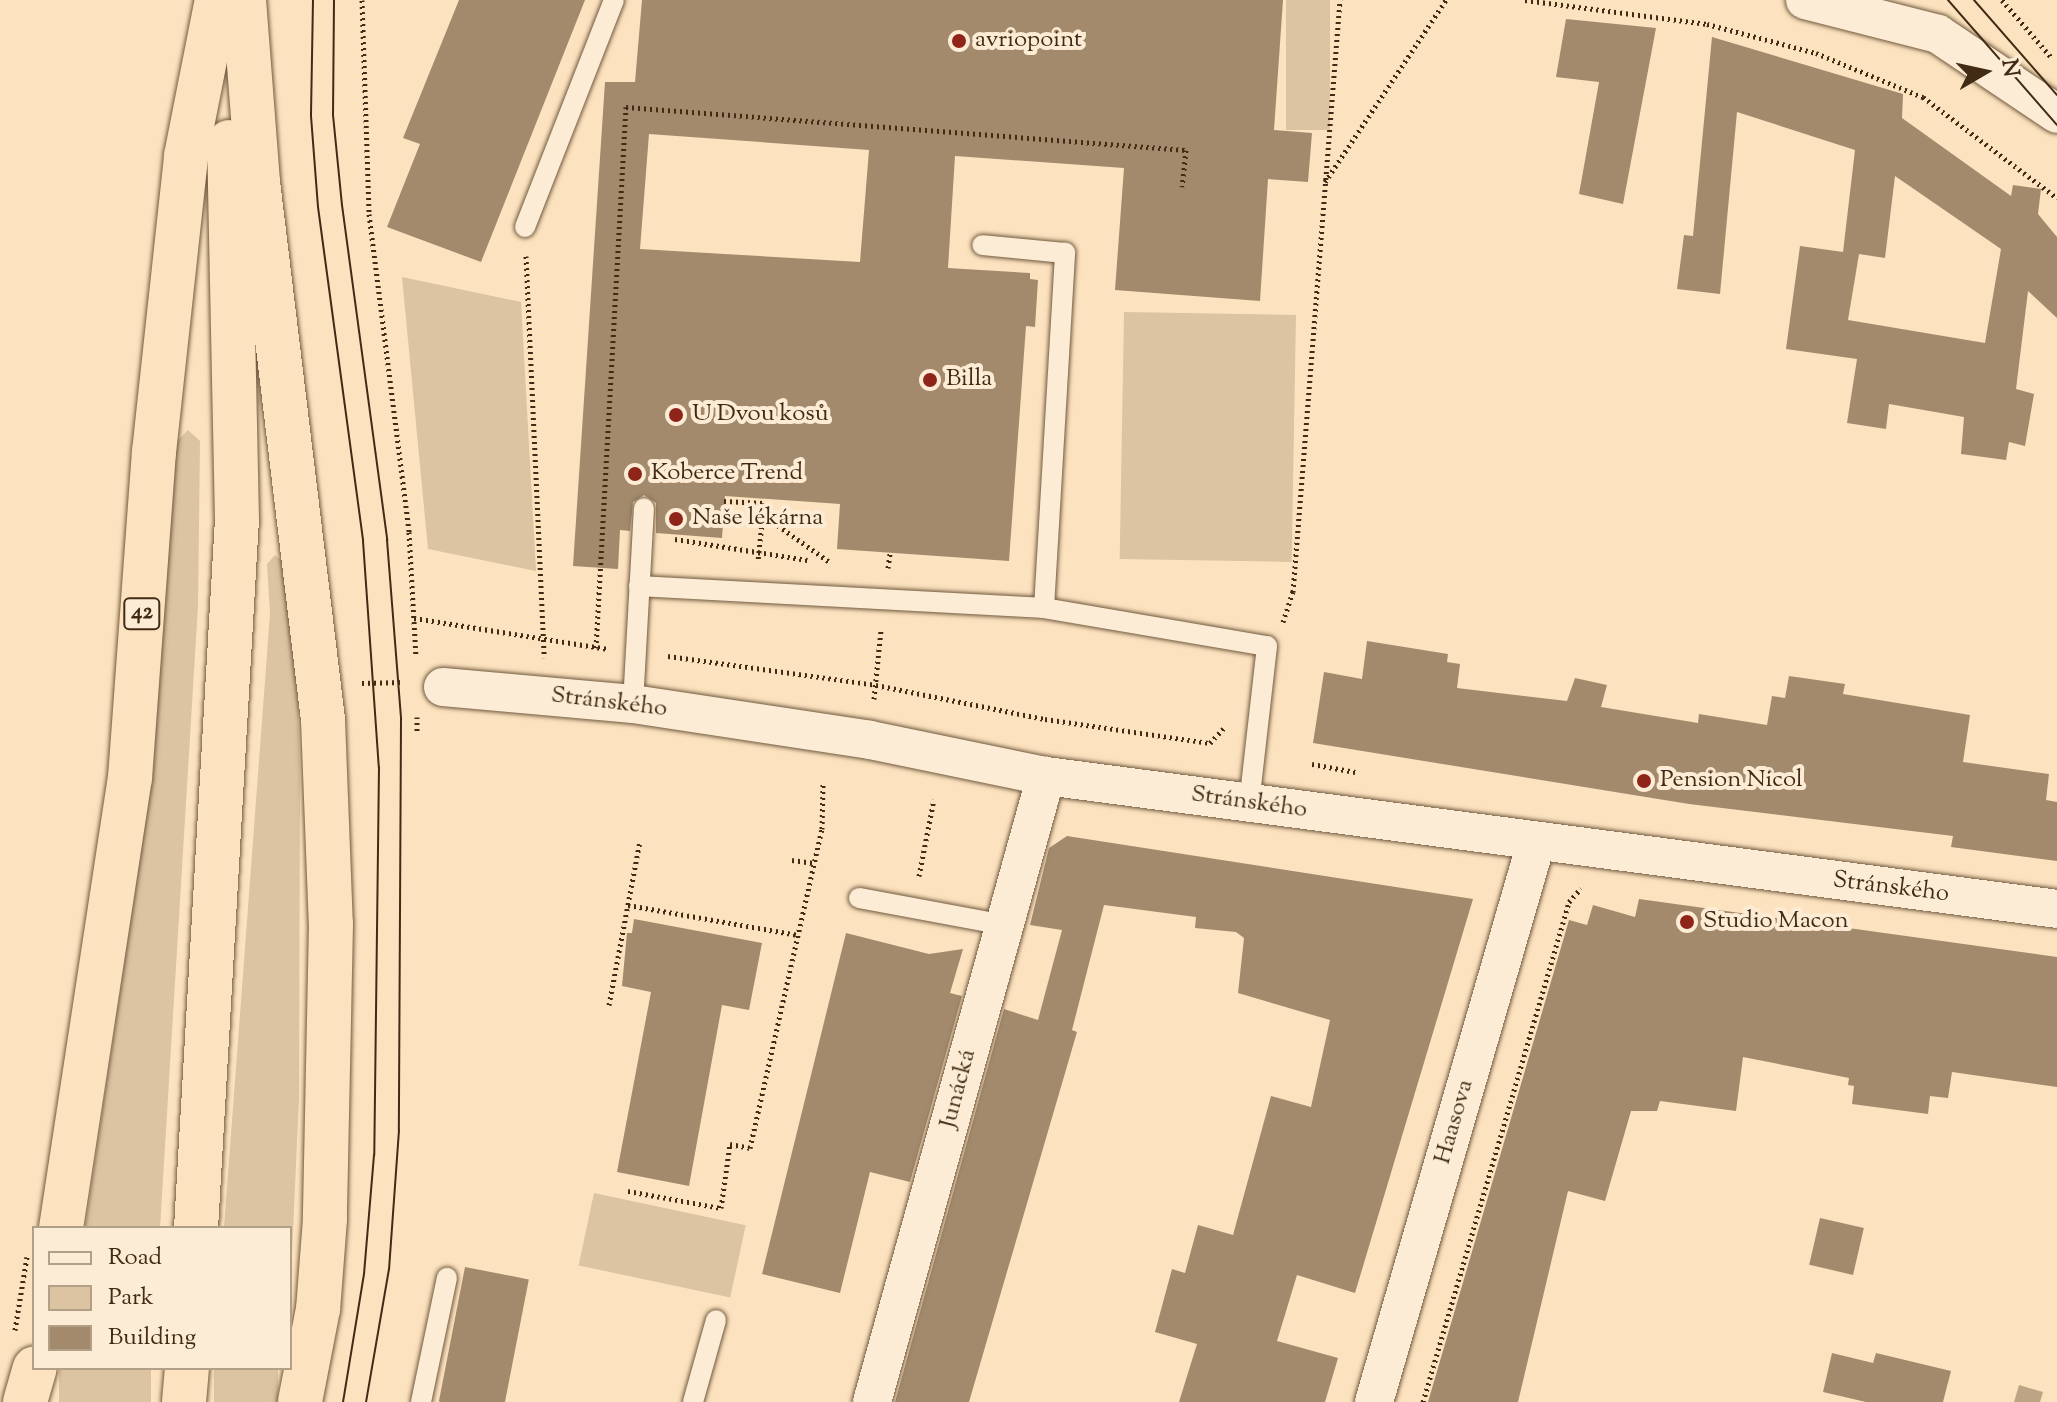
<!DOCTYPE html>
<html>
<head>
<meta charset="utf-8">
<style>
	body { margin:0 }
	#map { position:relative; width:2057px; height:1402px; overflow:hidden; background:#fce2be; font-family:"Sorts Mill Goudy",serif }
	div>[style] { position:absolute }
	.green>* { inset:0; background:#dcc3a1; transform-origin:0 0 }
	.water>* { inset:0; background:#bda485 }
	.building>* { inset:0; background:#a38a6d; transform-origin:0 0 }
	.path>* { height:5px; margin-top:-2.5px; transform-origin:0; background:repeating-linear-gradient(90deg,#422b15 0 2px,transparent 0 6px) }
	.roads { filter:drop-shadow(0 0 2px #70593f) drop-shadow(0 0 2px #70593f) }
	.lane>* { height:20px; margin:-10px; padding:0 10px; transform-origin:10px; border-radius:10px; background:#fdecd5 }
	.street>* { height:38px; margin:-19px; padding:0 19px; transform-origin:19px; border-radius:19px; background:#fdecd5 }
	.highway>* { height:44px; margin:-22px; padding:0 22px; transform-origin:22px; border-radius:22px; background:#fce2be }
	.tram>* { height:2px; margin:-1px; padding:0 1px; transform-origin:1px; border-radius:1px; background:#422b15 }
	.dots>* { width:22px; height:22px; translate:-50% -50%; box-sizing:border-box; border:4px solid #fdecd5; border-radius:50% }
	span { translate:-50% -50%; white-space:nowrap; text-align:center; line-height:1.15; -webkit-text-stroke:8px #fdecd5; paint-order:stroke }
	.shield-label span { padding:2px 6px; background:#fdecd5; border:2px solid; border-radius:6px; -webkit-text-stroke-width:0 }
	.shield-label { font-size:22px; color:#422b15; font-weight:700 }
	.poi-label { font-size:24px; color:#422b15 }
	.left { translate:0 -50%; text-align:left }
	.street-label { font-size:24px; color:#422b15 }
	.legend { position:absolute; left:32px; top:1226px; width:260px; height:144px; box-sizing:border-box; background:#fdecd5; border:2px solid #b29f88; margin:0; padding:10px 14px; list-style:none; font-size:24px; color:#422b15 }
	.legend li { display:flex; align-items:center; gap:16px; height:40px }
	.legend b { width:40px; border:2px solid #b29f88 }
	.north { position:absolute; left:1945px; top:32px; width:80px; height:80px; -webkit-text-stroke:6px #fdecd5; paint-order:stroke; rotate:81deg; font-size:22px; font-weight:700; line-height:32px; text-align:center; color:#422b15 }
	.north::after { content:''; display:block; margin:auto; width:28px; height:36px; background:#422b15; clip-path:polygon(50% 0,100% 100%,50% 72%,0 100%) }
</style>
</head>
<body>
<div id="map">
	<div class="green">
		<div style="left:1286px;top:0;width:44px;height:130px"></div>
		<div style="clip-path:polygon(402px 277px,521px 302px,536px 571px,428px 549px)"></div>
		<div style="left:1124px;top:312px;width:172px;height:247px;rotate:1deg"></div>
		<div style="clip-path:polygon(188px 430px,200px 441px,198px 606px,160px 1228px,85px 1228px,142px 843px,176px 442px)"></div>
		<div style="clip-path:polygon(275px 555px,284px 563px,297px 666px,300px 784px,299px 1097px,290px 1298px,290px 1228px,224px 1228px,270px 614px,267px 564px)"></div>
		<div style="left:594px;top:1193px;width:155px;height:74px;rotate:12deg"></div>
		<div style="left:59px;top:1368px;width:92px;height:35px"></div>
		<div style="left:214px;top:1368px;width:64px;height:34px"></div>
	</div>
	<div class="water">
		<div style="clip-path:polygon(2019px 1385px,2043px 1392px,2040px 1402px,2014px 1402px)"></div>
	</div>
	<div class="building">
		<div style="clip-path:polygon(459px 0,585px 0,481px 262px,387px 227px,420px 144px,403px 138px)"></div>
		<div style="clip-path:polygon(evenodd,642px 0,1283px 0,1274px 130px,1312px 133px,1308px 182px,1268px 179px,1260px 301px,1115px 290px,1124px 168px,955px 156px,948px 268px,1030px 273px,1030px 279px,1038px 280px,1035px 327px,1026px 326px,1009px 561px,837px 549px,840px 504px,725px 496px,722px 538px,656px 533px,656px 503px,644px 495px,633px 502px,630px 531px,620px 530px,618px 569px,573px 566px,605px 82px,635px 82px,642px 0,649px 134px,869px 150px,860px 262px,640px 249px,649px 134px)"></div>
		<div style="clip-path:polygon(1566px 19px,1656px 28px,1623px 204px,1579px 194px,1599px 82px,1556px 77px)"></div>
		<div style="clip-path:polygon(evenodd,1712px 37px,1903px 94px,1902px 118px,2011px 196px,2013px 185px,2041px 189px,2038px 214px,2057px 237px,2057px 318px,2028px 291px,2016px 389px,2034px 394px,2025px 446px,2009px 442px,2006px 460px,1961px 454px,1964px 417px,1889px 404px,1886px 429px,1847px 423px,1857px 359px,1786px 349px,1800px 246px,1843px 252px,1855px 150px,1737px 112px,1720px 294px,1677px 289px,1684px 235px,1693px 236px,1712px 37px,1895px 176px,2001px 249px,1985px 343px,1848px 320px,1859px 254px,1885px 258px,1895px 176px)"></div>
		<div style="clip-path:polygon(1367px 641px,1448px 654px,1447px 662px,1460px 664px,1457px 688px,1567px 701px,1575px 678px,1607px 685px,1601px 707px,1698px 723px,1699px 714px,1767px 725px,1772px 696px,1785px 698px,1789px 676px,1845px 684px,1843px 694px,1970px 715px,1963px 762px,2049px 774px,2046px 800px,2057px 802px,2057px 861px,1951px 847px,1953px 836px,1689px 804px,1313px 743px,1324px 672px,1362px 679px)"></div>
		<div style="clip-path:polygon(1067px 836px,1473px 899px,1355px 1293px,1297px 1275px,1277px 1341px,1338px 1358px,1325px 1402px,1179px 1402px,1197px 1344px,1155px 1332px,1172px 1269px,1185px 1273px,1198px 1225px,1233px 1235px,1271px 1096px,1311px 1107px,1330px 1020px,1238px 993px,1244px 938px,1236px 932px,1195px 928px,1196px 917px,1104px 905px,1072px 1030px,1077px 1032px,969px 1402px,895px 1402px,1004px 1009px,1038px 1020px,1062px 930px,1030px 925px,1049px 848px)"></div>
		<div style="clip-path:polygon(1639px 899px,2057px 957px,2057px 1087px,1952px 1072px,1948px 1098px,1930px 1096px,1928px 1114px,1852px 1104px,1854px 1086px,1848px 1085px,1849px 1078px,1743px 1057px,1736px 1111px,1660px 1101px,1657px 1111px,1631px 1111px,1605px 1201px,1568px 1191px,1518px 1402px,1428px 1402px,1569px 920px,1587px 925px,1593px 905px,1635px 917px)"></div>
		<div style="clip-path:polygon(634px 919px,762px 943px,749px 1010px,722px 1005px,689px 1186px,617px 1172px,651px 992px,622px 986px,627px 933px,632px 933px)"></div>
		<div style="clip-path:polygon(846px 933px,929px 954px,963px 949px,950px 993px,962px 996px,910px 1182px,870px 1172px,840px 1293px,762px 1274px)"></div>
		<div style="left:1820px;top:1218px;width:45px;height:48px;rotate:13deg"></div>
		<div style="left:465px;top:1267px;width:65px;height:137px;rotate:11deg"></div>
		<div style="clip-path:polygon(1832px 1353px,1873px 1363px,1876px 1353px,1951px 1371px,1943px 1402px,1866px 1402px,1823px 1392px)"></div>
	</div>
	<div class="path">
		<div style="left:362px;top:0;width:214px;rotate:88.1deg"></div>
		<div style="left:369px;top:214px;width:321px;rotate:82.8deg"></div>
		<div style="left:409px;top:532px;width:125px;rotate:86.8deg"></div>
		<div style="left:1525px;top:0;width:184px;rotate:7.5deg"></div>
		<div style="left:1707px;top:24px;width:113px;rotate:14.9deg"></div>
		<div style="left:1816px;top:53px;width:116px;rotate:22.4deg"></div>
		<div style="left:1923px;top:97px;width:168px;rotate:37deg"></div>
		<div style="left:2002px;top:0;width:75px;rotate:49.3deg"></div>
		<div style="left:1325px;top:182px;width:219px;rotate:-56.4deg"></div>
		<div style="left:526px;top:256px;width:402px;rotate:87.4deg"></div>
		<div style="left:724px;top:501px;width:40px;rotate:2.9deg"></div>
		<div style="left:764px;top:503px;width:58px;rotate:95.9deg"></div>
		<div style="left:763px;top:515px;width:83px;rotate:35.2deg"></div>
		<div style="left:675px;top:539px;width:134px;rotate:9deg"></div>
		<div style="left:888px;top:568px;width:15px;rotate:-82deg"></div>
		<div style="left:414px;top:618px;width:195px;rotate:9.1deg"></div>
		<div style="left:1283px;top:622px;width:32px;rotate:-72deg"></div>
		<div style="left:1293px;top:592px;width:594px;rotate:-85.46deg"></div>
		<div style="left:596px;top:648px;width:542px;rotate:-86.83deg"></div>
		<div style="left:626px;top:107px;width:562px;rotate:4.39deg"></div>
		<div style="left:1186px;top:150px;width:37px;rotate:96deg"></div>
		<div style="left:668px;top:656px;width:210px;rotate:7.9deg"></div>
		<div style="left:876px;top:685px;width:172px;rotate:11.4deg"></div>
		<div style="left:1045px;top:719px;width:167px;rotate:8.3deg"></div>
		<div style="left:1210px;top:743px;width:21px;rotate:-47deg"></div>
		<div style="left:362px;top:683px;width:42px;rotate:-1.4deg"></div>
		<div style="left:874px;top:699px;width:69px;rotate:-84.2deg"></div>
		<div style="left:417px;top:731px;width:14px;rotate:-90deg"></div>
		<div style="left:1312px;top:764px;width:44px;rotate:10.5deg"></div>
		<div style="left:792px;top:860px;width:22px;rotate:8deg"></div>
		<div style="left:919px;top:876px;width:78px;rotate:-79deg"></div>
		<div style="left:628px;top:905px;width:173px;rotate:10deg"></div>
		<div style="left:609px;top:1005px;width:167px;rotate:-79.3deg"></div>
		<div style="left:628px;top:1191px;width:95px;rotate:10.4deg"></div>
		<div style="left:721px;top:1208px;width:65px;rotate:-82deg"></div>
		<div style="left:730px;top:1144px;width:20px;rotate:11deg"></div>
		<div style="left:750px;top:1148px;width:327px;rotate:-77.3deg"></div>
		<div style="left:822px;top:829px;width:45px;rotate:-88.7deg"></div>
		<div style="left:15px;top:1330px;width:74px;rotate:-80.7deg"></div>
		<div style="left:1423px;top:1402px;width:521px;rotate:-73.72deg"></div>
		<div style="left:1569px;top:902px;width:18px;rotate:-49deg"></div>
	</div>
	<div class="roads">
		<div class="lane">
			<div style="left:525px;top:227px;width:244px;rotate:-68.6deg"></div>
			<div style="left:639px;top:586px;width:406px;rotate:3.1deg"></div>
			<div style="left:1044px;top:608px;width:356px;rotate:-86.6deg"></div>
			<div style="left:1065px;top:253px;width:83px;rotate:-174.5deg"></div>
			<div style="left:1044px;top:608px;width:226px;rotate:9.7deg"></div>
			<div style="left:1267px;top:646px;width:158px;rotate:96.5deg"></div>
			<div style="left:633px;top:704px;width:196px;rotate:-86.8deg"></div>
			<div style="left:859px;top:898px;width:147px;rotate:10.5deg"></div>
			<div style="left:421px;top:1402px;width:127px;rotate:-78.2deg"></div>
			<div style="left:693px;top:1402px;width:85px;rotate:-74.3deg"></div>
		</div>
		<div class="street">
			<div style="left:1805px;top:0;width:137px;rotate:14.3deg"></div>
			<div style="left:1938px;top:34px;width:143px;rotate:33.9deg"></div>
			<div style="left:443px;top:687px;width:191px;rotate:5.1deg"></div>
			<div style="left:633px;top:704px;width:240px;rotate:8.6deg"></div>
			<div style="left:870px;top:740px;width:180px;rotate:11.6deg"></div>
			<div style="left:1046px;top:776px;width:1020px;rotate:7.49deg"></div>
			<div style="left:872px;top:1402px;width:650px;rotate:-74.47deg"></div>
			<div style="left:1374px;top:1402px;width:582px;rotate:-73.84deg"></div>
		</div>
		<div class="highway">
			<div style="left:244px;top:0;width:183px;rotate:85.6deg"></div>
			<div style="left:258px;top:182px;width:542px;rotate:83.11deg"></div>
			<div style="left:323px;top:720px;width:204px;rotate:87.8deg"></div>
			<div style="left:331px;top:924px;width:295px;rotate:91.2deg"></div>
			<div style="left:325px;top:1219px;width:90px;rotate:94.4deg"></div>
			<div style="left:318px;top:1309px;width:95px;rotate:101deg"></div>
			<div style="left:61px;top:1228px;width:455px;rotate:-81.3deg"></div>
			<div style="left:130px;top:778px;width:327px;rotate:-85.8deg"></div>
			<div style="left:154px;top:452px;width:298px;rotate:-83.8deg"></div>
			<div style="left:186px;top:156px;width:159px;rotate:-78.8deg"></div>
			<div style="left:196px;top:1228px;width:709px;rotate:-86.69deg"></div>
			<div style="left:237px;top:520px;width:378px;rotate:-91.2deg"></div>
			<div style="left:25px;top:1402px;width:35px;rotate:-74deg"></div>
			<div style="left:184px;top:1402px;width:34px;rotate:-85deg"></div>
		</div>
	</div>
	<div class="tram">
		<div style="left:313px;top:0;width:116px;rotate:91deg"></div>
		<div style="left:311px;top:116px;width:91px;rotate:85.6deg"></div>
		<div style="left:318px;top:207px;width:337px;rotate:82.3deg"></div>
		<div style="left:363px;top:541px;width:227px;rotate:86deg"></div>
		<div style="left:379px;top:767px;width:388px;rotate:90.7deg"></div>
		<div style="left:374px;top:1155px;width:119px;rotate:94.8deg"></div>
		<div style="left:364px;top:1274px;width:130px;rotate:99.3deg"></div>
		<div style="left:334px;top:0;width:115px;rotate:90.5deg"></div>
		<div style="left:333px;top:115px;width:90px;rotate:84.3deg"></div>
		<div style="left:342px;top:205px;width:338px;rotate:82.3deg"></div>
		<div style="left:387px;top:540px;width:180px;rotate:85.5deg"></div>
		<div style="left:401px;top:719px;width:411px;rotate:90.3deg"></div>
		<div style="left:399px;top:1130px;width:139px;rotate:94.1deg"></div>
		<div style="left:389px;top:1269px;width:135px;rotate:99.8deg"></div>
		<div style="left:1948px;top:0;width:166px;rotate:48.9deg"></div>
		<div style="left:1974px;top:0;width:126px;rotate:48.9deg"></div>
	</div>
	<div class="dots">
		<div style="left:959px;top:41px;background:#8f2418"></div>
		<div style="left:930px;top:380px;background:#8f2418"></div>
		<div style="left:676px;top:415px;background:#8f2418"></div>
		<div style="left:635px;top:474px;background:#8f2418"></div>
		<div style="left:676px;top:519px;background:#8f2418"></div>
		<div style="left:1644px;top:781px;background:#8f2418"></div>
		<div style="left:1687px;top:922px;background:#8f2418"></div>
	</div>
	<div class="shield-label">
		<span style="left:142px;top:614px">42</span>
	</div>
	<div class="poi-label">
		<span class="left" style="left:975px;top:41px">avriopoint</span>
		<span class="left" style="left:946px;top:380px">Billa</span>
		<span class="left" style="left:692px;top:415px">U Dvou kosů</span>
		<span class="left" style="left:651px;top:474px">Koberce Trend</span>
		<span class="left" style="left:692px;top:519px">Naše lékárna</span>
		<span class="left" style="left:1660px;top:781px">Pension Nicol</span>
		<span class="left" style="left:1703px;top:922px">Studio Macon</span>
	</div>
	<div class="street-label">
		<span style="left:609px;top:703px;rotate:7deg">Stránského</span>
		<span style="left:1249px;top:803px;rotate:8deg">Stránského</span>
		<span style="left:1891px;top:888px;rotate:7deg">Stránského</span>
		<span style="left:959px;top:1089px;rotate:-75deg">Junácká</span>
		<span style="left:1455px;top:1122px;rotate:-74deg">Haasova</span>
	</div>
	<ul class="legend">
	<li><b style="height:10px;background:#fdecd5"></b>Road</li>
	<li><b style="height:22px;background:#dcc3a1"></b>Park</li>
	<li><b style="height:22px;background:#a38a6d"></b>Building</li>
	</ul>
	<div class="north">N</div>
</div>
</body>
</html>
